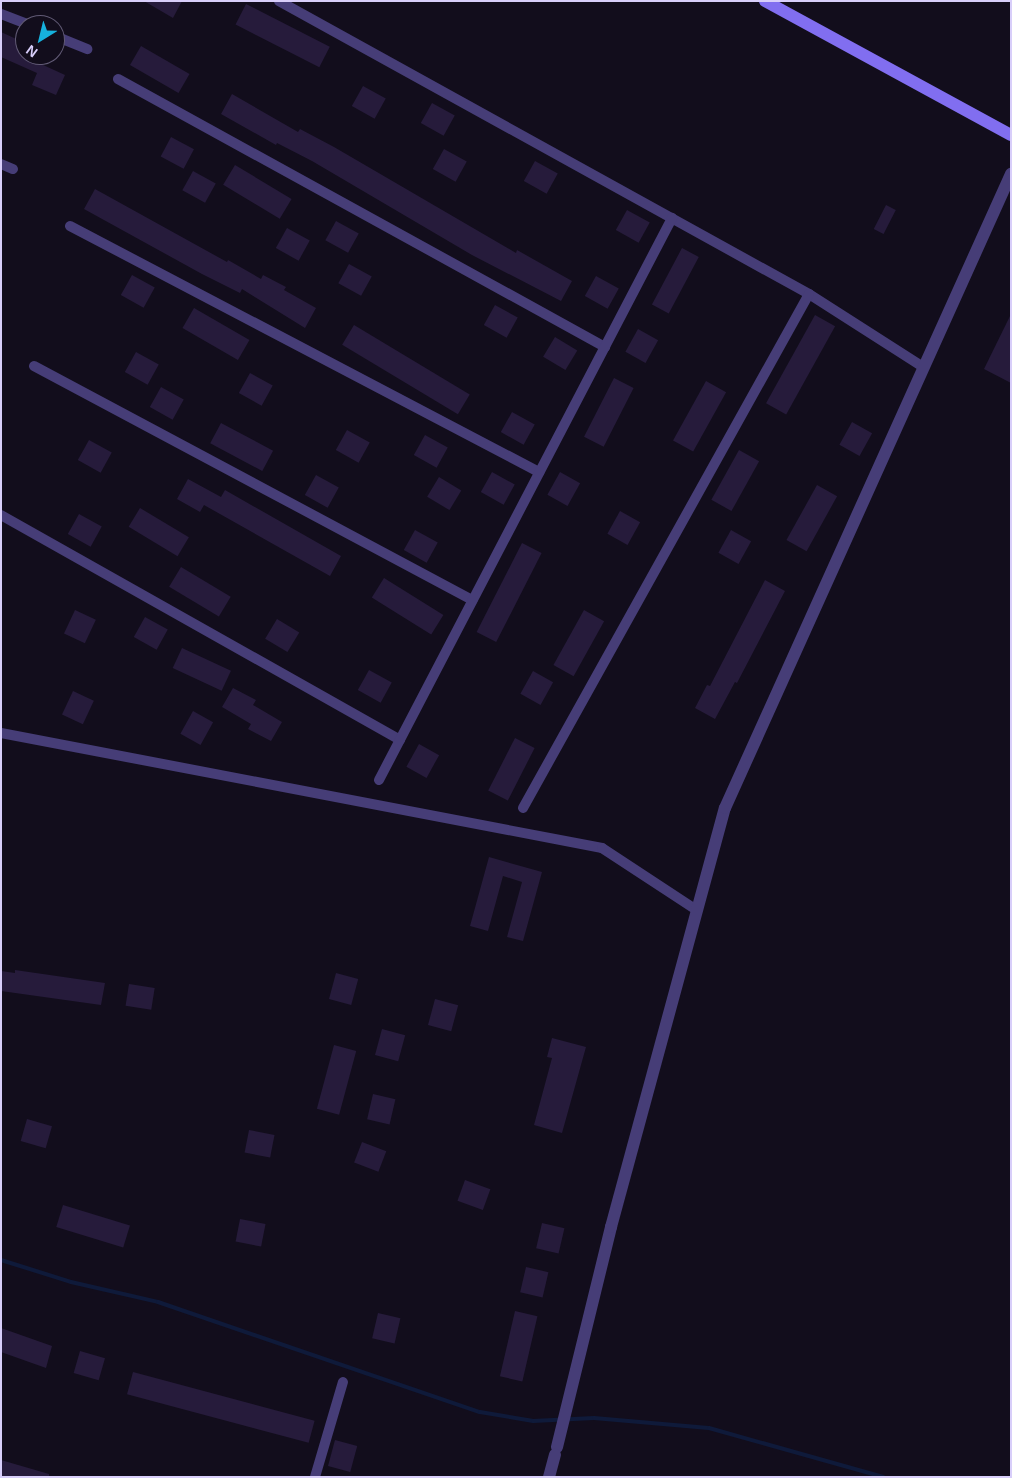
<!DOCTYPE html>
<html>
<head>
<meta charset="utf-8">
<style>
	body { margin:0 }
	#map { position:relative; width:1012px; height:1478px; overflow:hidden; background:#120d1c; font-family:Arial,sans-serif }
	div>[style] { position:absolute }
	.stream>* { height:4px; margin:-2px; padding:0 2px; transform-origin:2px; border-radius:2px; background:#0f1a3a }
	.building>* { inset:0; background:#261b3b; transform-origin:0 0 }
	.minor>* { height:10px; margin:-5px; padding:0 5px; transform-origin:5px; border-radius:5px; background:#463d77 }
	.tertiary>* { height:12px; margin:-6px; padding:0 6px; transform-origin:6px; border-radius:6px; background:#463d77 }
	.secondary>* { height:12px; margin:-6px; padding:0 6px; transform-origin:6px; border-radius:6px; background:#816ef0 }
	span { translate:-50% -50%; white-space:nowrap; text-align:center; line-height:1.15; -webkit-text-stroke:4px #120d1c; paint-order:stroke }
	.frame { position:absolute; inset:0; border:2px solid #d8cefa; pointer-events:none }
	.north { position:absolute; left:15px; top:15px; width:50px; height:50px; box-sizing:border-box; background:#120d1c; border:1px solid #615a75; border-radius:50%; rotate:216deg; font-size:14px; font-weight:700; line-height:20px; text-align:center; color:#d8cefa }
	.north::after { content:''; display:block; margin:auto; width:18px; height:22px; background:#16b1dd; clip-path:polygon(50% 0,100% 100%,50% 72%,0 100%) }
</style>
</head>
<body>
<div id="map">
	<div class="stream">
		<div style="left:1px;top:1260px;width:73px;rotate:17.4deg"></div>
		<div style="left:71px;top:1282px;width:89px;rotate:12.9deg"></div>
		<div style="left:158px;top:1302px;width:340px;rotate:18.9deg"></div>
		<div style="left:480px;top:1412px;width:54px;rotate:9.6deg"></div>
		<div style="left:533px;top:1421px;width:61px;rotate:-2.8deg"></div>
		<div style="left:594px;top:1418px;width:115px;rotate:5deg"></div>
		<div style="left:709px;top:1428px;width:181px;rotate:15.7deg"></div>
	</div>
	<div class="building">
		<div style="clip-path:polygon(144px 1px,182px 1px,173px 18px)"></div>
		<div style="left:246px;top:4px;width:94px;height:23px;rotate:27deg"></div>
		<div style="clip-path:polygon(1px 32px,25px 43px,25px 55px,32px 55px,30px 59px,65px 75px,56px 95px,32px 85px,37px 73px,1px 57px)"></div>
		<div style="left:141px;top:46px;width:56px;height:22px;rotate:30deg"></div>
		<div style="left:363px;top:86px;width:26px;height:23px;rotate:29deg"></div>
		<div style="clip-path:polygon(232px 94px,298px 132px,300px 129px,334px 147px,516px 253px,517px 250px,572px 281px,561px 301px,472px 255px,312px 161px,277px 143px,276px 145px,221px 114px)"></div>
		<div style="left:432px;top:103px;width:26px;height:23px;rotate:29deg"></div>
		<div style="left:171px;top:137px;width:26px;height:22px;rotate:28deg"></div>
		<div style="left:444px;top:149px;width:26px;height:23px;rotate:29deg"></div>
		<div style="left:535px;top:161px;width:26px;height:23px;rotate:29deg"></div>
		<div style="left:235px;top:165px;width:66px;height:23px;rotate:31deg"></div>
		<div style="left:193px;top:171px;width:26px;height:22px;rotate:29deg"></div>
		<div style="clip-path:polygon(95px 189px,227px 262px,228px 260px,261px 279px,263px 275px,286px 287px,284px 290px,316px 308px,305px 328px,242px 289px,240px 293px,202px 274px,84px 209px)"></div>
		<div style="left:886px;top:205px;width:11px;height:27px;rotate:27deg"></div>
		<div style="left:627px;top:210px;width:26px;height:23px;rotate:29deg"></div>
		<div style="left:336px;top:221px;width:26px;height:22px;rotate:29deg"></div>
		<div style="left:287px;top:228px;width:26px;height:23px;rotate:29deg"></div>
		<div style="left:682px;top:248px;width:19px;height:64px;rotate:28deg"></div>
		<div style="left:349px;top:264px;width:26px;height:22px;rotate:29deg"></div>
		<div style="left:132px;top:275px;width:26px;height:23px;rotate:29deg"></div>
		<div style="left:596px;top:276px;width:26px;height:23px;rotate:29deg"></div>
		<div style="left:495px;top:305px;width:26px;height:23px;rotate:29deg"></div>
		<div style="left:194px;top:308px;width:64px;height:23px;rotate:30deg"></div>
		<div style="clip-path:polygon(1011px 314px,1011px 383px,984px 369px)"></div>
		<div style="left:815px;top:315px;width:23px;height:101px;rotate:29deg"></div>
		<div style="left:354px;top:325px;width:135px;height:23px;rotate:31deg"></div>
		<div style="left:638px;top:329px;width:23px;height:26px;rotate:29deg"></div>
		<div style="left:555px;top:337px;width:26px;height:23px;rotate:31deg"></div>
		<div style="left:136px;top:352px;width:26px;height:23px;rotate:29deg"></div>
		<div style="left:250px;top:373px;width:26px;height:23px;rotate:29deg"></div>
		<div style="left:614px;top:378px;width:22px;height:66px;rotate:27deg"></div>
		<div style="left:706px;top:381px;width:23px;height:68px;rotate:29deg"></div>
		<div style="left:161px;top:387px;width:26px;height:23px;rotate:29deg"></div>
		<div style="left:512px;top:412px;width:26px;height:23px;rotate:29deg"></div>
		<div style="left:852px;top:422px;width:23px;height:26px;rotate:29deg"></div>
		<div style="left:221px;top:423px;width:59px;height:23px;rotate:28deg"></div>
		<div style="left:347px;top:430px;width:26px;height:23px;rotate:29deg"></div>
		<div style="left:425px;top:435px;width:26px;height:23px;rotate:29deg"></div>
		<div style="left:89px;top:440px;width:26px;height:23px;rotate:29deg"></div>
		<div style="left:739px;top:450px;width:23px;height:57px;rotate:29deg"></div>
		<div style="left:492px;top:472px;width:26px;height:23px;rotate:29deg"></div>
		<div style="left:560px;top:472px;width:23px;height:26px;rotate:29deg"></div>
		<div style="left:316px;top:475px;width:26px;height:23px;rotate:29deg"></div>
		<div style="left:439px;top:477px;width:26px;height:23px;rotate:31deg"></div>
		<div style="clip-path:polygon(188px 479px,221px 497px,225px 490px,341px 556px,330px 576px,204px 505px,200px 512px,177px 499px)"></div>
		<div style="left:817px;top:485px;width:23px;height:63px;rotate:29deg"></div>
		<div style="left:140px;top:508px;width:57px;height:22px;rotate:31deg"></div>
		<div style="left:620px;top:511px;width:23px;height:26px;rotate:29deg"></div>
		<div style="left:79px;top:514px;width:26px;height:23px;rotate:29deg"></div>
		<div style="left:415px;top:530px;width:26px;height:23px;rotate:29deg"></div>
		<div style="left:731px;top:530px;width:23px;height:26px;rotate:29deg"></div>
		<div style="left:522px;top:543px;width:22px;height:100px;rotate:27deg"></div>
		<div style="left:181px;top:567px;width:58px;height:23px;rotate:31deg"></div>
		<div style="left:384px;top:578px;width:70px;height:23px;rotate:32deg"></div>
		<div style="clip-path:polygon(765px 580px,785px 591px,737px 683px,735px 682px,715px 719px,695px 708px,707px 685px,710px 686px)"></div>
		<div style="left:75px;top:610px;width:23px;height:26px;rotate:25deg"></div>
		<div style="left:584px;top:610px;width:23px;height:63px;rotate:29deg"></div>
		<div style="left:145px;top:617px;width:26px;height:23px;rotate:29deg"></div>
		<div style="left:277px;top:619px;width:26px;height:23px;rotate:31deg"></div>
		<div style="left:182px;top:648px;width:54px;height:22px;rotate:25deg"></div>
		<div style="left:369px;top:670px;width:26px;height:23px;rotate:29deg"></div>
		<div style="left:533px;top:671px;width:23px;height:26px;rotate:29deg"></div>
		<div style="clip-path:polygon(233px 688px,256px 700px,253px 705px,282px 722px,271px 741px,248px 729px,251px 724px,222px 707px)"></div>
		<div style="left:73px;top:691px;width:23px;height:26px;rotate:25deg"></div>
		<div style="left:193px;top:711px;width:23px;height:26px;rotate:29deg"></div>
		<div style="left:515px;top:738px;width:22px;height:59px;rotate:27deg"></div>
		<div style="left:419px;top:744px;width:23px;height:26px;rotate:29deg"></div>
		<div style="clip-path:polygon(489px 857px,542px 872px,523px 941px,507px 937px,522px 882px,503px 876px,488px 931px,470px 926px)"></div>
		<div style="clip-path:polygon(15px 970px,105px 983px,101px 1005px,1px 991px,1px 971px,15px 973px)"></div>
		<div style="left:336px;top:973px;width:23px;height:27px;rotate:15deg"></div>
		<div style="left:129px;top:984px;width:26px;height:22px;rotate:9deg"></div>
		<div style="left:435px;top:999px;width:24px;height:27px;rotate:15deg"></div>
		<div style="left:382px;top:1029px;width:24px;height:27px;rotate:15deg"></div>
		<div style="clip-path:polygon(552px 1038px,586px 1047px,562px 1133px,534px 1125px,552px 1058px,547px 1057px)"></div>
		<div style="left:334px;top:1045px;width:23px;height:66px;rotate:15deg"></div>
		<div style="left:373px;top:1094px;width:23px;height:26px;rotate:13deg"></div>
		<div style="left:27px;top:1119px;width:26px;height:23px;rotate:16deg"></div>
		<div style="left:249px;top:1130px;width:26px;height:23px;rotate:11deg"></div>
		<div style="left:362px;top:1142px;width:26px;height:22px;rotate:21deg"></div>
		<div style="left:465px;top:1180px;width:27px;height:22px;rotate:20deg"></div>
		<div style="left:63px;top:1205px;width:70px;height:23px;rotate:17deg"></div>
		<div style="left:240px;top:1219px;width:26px;height:23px;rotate:11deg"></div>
		<div style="left:542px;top:1223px;width:23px;height:26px;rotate:13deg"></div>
		<div style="left:526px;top:1267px;width:23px;height:26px;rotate:13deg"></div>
		<div style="left:515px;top:1311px;width:23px;height:67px;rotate:13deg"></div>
		<div style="left:378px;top:1313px;width:23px;height:26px;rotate:13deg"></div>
		<div style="clip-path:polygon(1px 1328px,52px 1346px,46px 1368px,1px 1352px)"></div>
		<div style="left:80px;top:1351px;width:26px;height:23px;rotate:16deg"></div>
		<div style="left:133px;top:1372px;width:188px;height:23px;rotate:15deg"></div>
		<div style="left:335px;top:1440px;width:23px;height:27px;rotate:15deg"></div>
		<div style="clip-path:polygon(1px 1460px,49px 1474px,49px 1477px,1px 1477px)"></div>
	</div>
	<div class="minor">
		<div style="left:279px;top:1px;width:606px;rotate:28.94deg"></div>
		<div style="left:809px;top:294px;width:135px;rotate:32.6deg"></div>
		<div style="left:1px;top:14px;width:30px;rotate:21deg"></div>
		<div style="left:55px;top:36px;width:35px;rotate:22deg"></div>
		<div style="left:118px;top:79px;width:556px;rotate:28.82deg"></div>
		<div style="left:1px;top:164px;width:13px;rotate:23deg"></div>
		<div style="left:70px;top:226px;width:530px;rotate:27.68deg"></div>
		<div style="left:34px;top:366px;width:497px;rotate:28.1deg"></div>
		<div style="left:1px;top:515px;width:458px;rotate:29.4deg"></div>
		<div style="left:1px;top:733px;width:612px;rotate:10.83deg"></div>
		<div style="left:602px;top:848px;width:111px;rotate:33.3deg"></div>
		<div style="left:379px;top:780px;width:634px;rotate:-62.46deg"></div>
		<div style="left:523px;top:808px;width:588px;rotate:-60.91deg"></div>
		<div style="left:315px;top:1477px;width:99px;rotate:-73.6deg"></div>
	</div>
	<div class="tertiary">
		<div style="left:557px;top:1447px;width:227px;rotate:-76.2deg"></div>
		<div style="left:611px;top:1227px;width:434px;rotate:-74.8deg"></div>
		<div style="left:725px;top:808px;width:696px;rotate:-65.72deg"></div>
		<div style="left:549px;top:1477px;width:23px;rotate:-75deg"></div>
	</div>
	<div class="secondary">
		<div style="left:765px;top:1px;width:280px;rotate:28.6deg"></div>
	</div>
	<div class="frame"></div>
	<div class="north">N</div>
</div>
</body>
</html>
